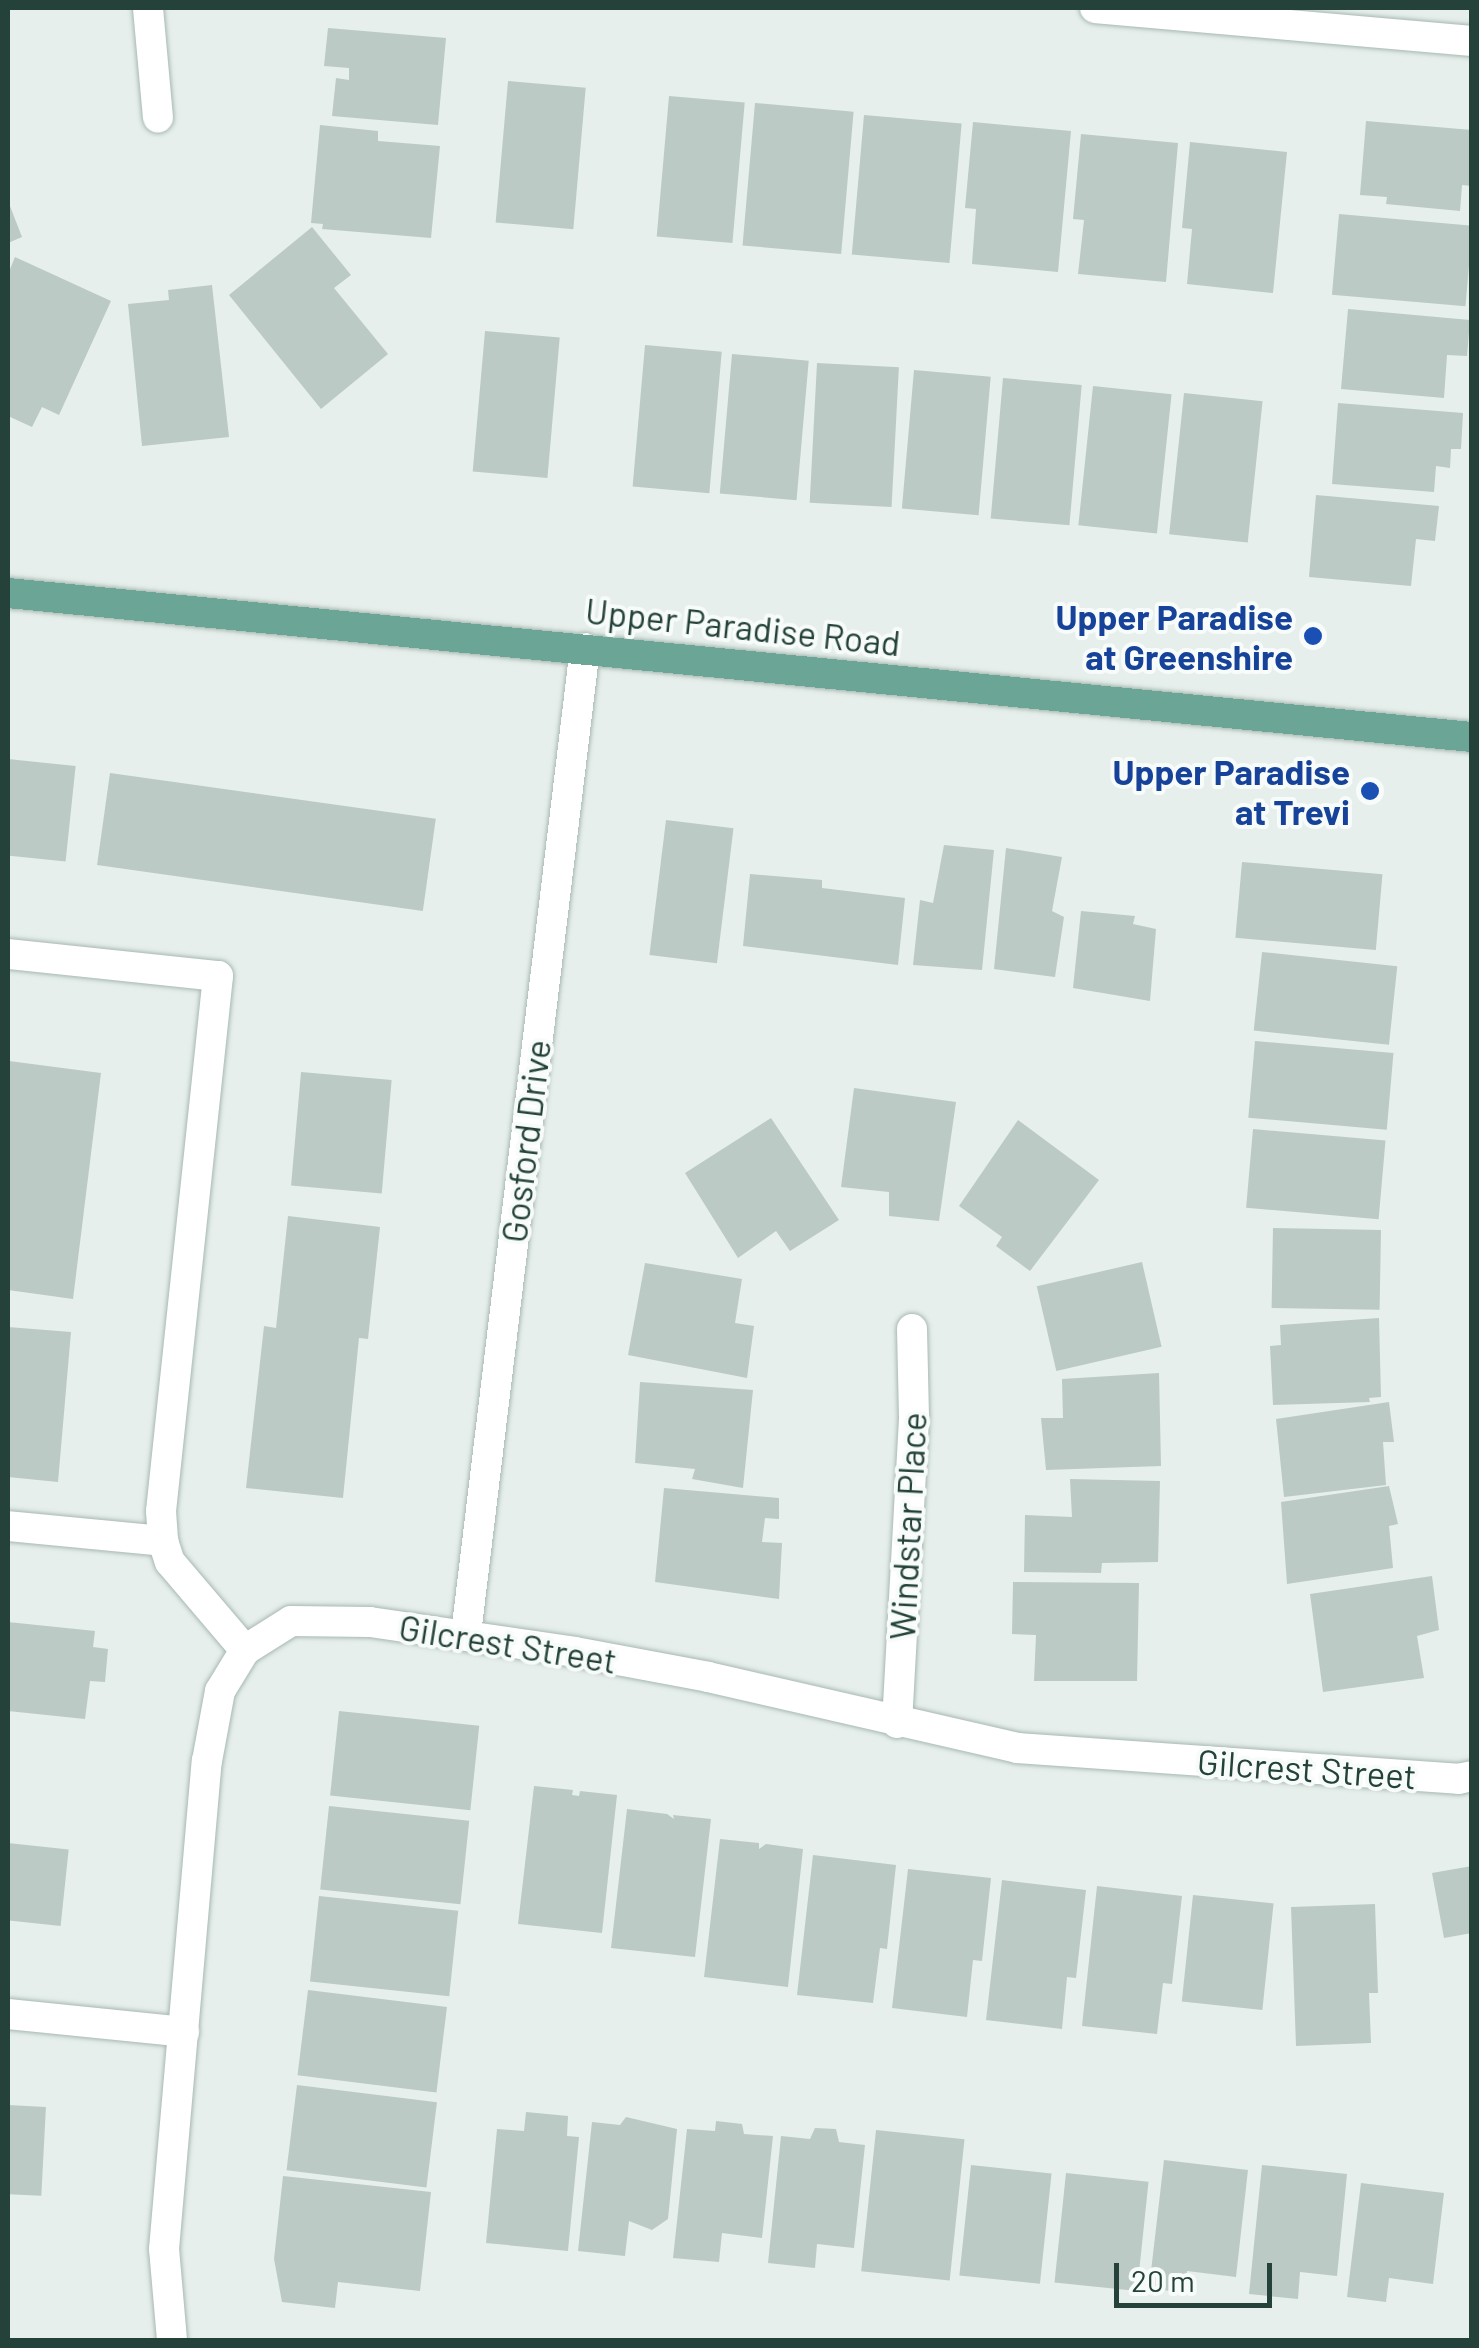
<!DOCTYPE html>
<html>
<head>
<meta charset="utf-8">
<style>
	body { margin:0 }
	#map { position:relative; width:1479px; height:2348px; overflow:hidden; background:#e6efeb; font-family:Barlow,sans-serif }
	div>[style] { position:absolute }
	.building>* { inset:0; background:#bbcac4; transform-origin:0 0 }
	.roads { filter:drop-shadow(0 0 2px #a8b8b2) drop-shadow(0 0 2px #a8b8b2) }
	.minor>* { height:30px; margin:-15px; padding:0 15px; transform-origin:15px; border-radius:15px; background:#fff }
	.major>* { height:30px; margin:-15px; padding:0 15px; transform-origin:15px; border-radius:15px; background:#6aa596 }
	.dots>* { width:28px; height:28px; translate:-50% -50%; box-sizing:border-box; border:5px solid #f7fbf9; border-radius:50% }
	span { translate:-50% -50%; white-space:nowrap; text-align:center; line-height:1.15; -webkit-text-stroke:8px #f7fbf9; paint-order:stroke }
	.transit-label { font-size:35px; color:#164399; font-weight:700 }
	.right { translate:-100% -50%; text-align:right }
	.street-label { font-size:35px; color:#24423a }
	.frame { position:absolute; inset:0; border:10px solid #24423a; pointer-events:none }
	.scale { position:absolute; left:1114px; top:2263px; width:158px; height:45px; box-sizing:border-box; border:5px solid #24423a; border-top:0; padding-left:12px; font-size:30px; line-height:35px; white-space:nowrap; color:#24423a; -webkit-text-stroke:8px #f7fbf9; paint-order:stroke }
</style>
</head>
<body>
<div id="map">
	<div class="building">
		<div style="clip-path:polygon(328px 28px,446px 38px,438px 125px,332px 116px,336px 78px,349px 80px,349px 68px,324px 66px)"></div>
		<div style="left:508px;top:81px;width:78px;height:142px;rotate:5deg"></div>
		<div style="left:669px;top:96px;width:76px;height:141px;rotate:5deg"></div>
		<div style="left:755px;top:103px;width:99px;height:143px;rotate:5deg"></div>
		<div style="left:864px;top:115px;width:98px;height:140px;rotate:5deg"></div>
		<div style="clip-path:polygon(1366px 121px,1472px 130px,1472px 186px,1462px 185px,1460px 211px,1386px 204px,1387px 197px,1360px 195px)"></div>
		<div style="clip-path:polygon(973px 122px,1071px 131px,1058px 272px,972px 264px,976px 209px,965px 208px)"></div>
		<div style="clip-path:polygon(320px 125px,378px 131px,378px 141px,440px 146px,431px 238px,322px 229px,323px 224px,311px 223px)"></div>
		<div style="clip-path:polygon(1081px 134px,1178px 143px,1166px 282px,1078px 274px,1084px 220px,1073px 219px)"></div>
		<div style="clip-path:polygon(1190px 142px,1287px 152px,1273px 293px,1187px 284px,1192px 229px,1182px 228px)"></div>
		<div style="clip-path:polygon(8px 201px,22px 237px,8px 243px)"></div>
		<div style="left:1339px;top:214px;width:134px;height:81px;rotate:5deg"></div>
		<div style="clip-path:polygon(312px 227px,351px 275px,334px 288px,388px 354px,321px 409px,229px 295px)"></div>
		<div style="clip-path:polygon(15px 257px,111px 301px,59px 415px,42px 407px,32px 427px,8px 416px,8px 274px)"></div>
		<div style="clip-path:polygon(212px 285px,229px 437px,142px 446px,128px 304px,169px 300px,168px 290px)"></div>
		<div style="clip-path:polygon(1348px 309px,1470px 320px,1467px 356px,1447px 355px,1444px 398px,1341px 389px)"></div>
		<div style="left:485px;top:331px;width:75px;height:141px;rotate:5deg"></div>
		<div style="left:645px;top:345px;width:77px;height:142px;rotate:5deg"></div>
		<div style="left:732px;top:354px;width:77px;height:140px;rotate:5deg"></div>
		<div style="left:817px;top:363px;width:82px;height:140px;rotate:3deg"></div>
		<div style="left:914px;top:370px;width:77px;height:139px;rotate:5deg"></div>
		<div style="left:1003px;top:378px;width:79px;height:141px;rotate:5deg"></div>
		<div style="left:1093px;top:386px;width:79px;height:140px;rotate:6deg"></div>
		<div style="left:1184px;top:393px;width:79px;height:142px;rotate:6deg"></div>
		<div style="clip-path:polygon(1338px 403px,1463px 413px,1461px 449px,1451px 449px,1450px 468px,1436px 466px,1434px 492px,1332px 484px)"></div>
		<div style="clip-path:polygon(1316px 495px,1439px 506px,1435px 541px,1416px 539px,1411px 586px,1309px 577px)"></div>
		<div style="left:8px;top:759px;width:68px;height:96px;rotate:6deg"></div>
		<div style="left:110px;top:773px;width:329px;height:93px;rotate:8deg"></div>
		<div style="left:666px;top:820px;width:68px;height:136px;rotate:7deg"></div>
		<div style="clip-path:polygon(944px 845px,994px 850px,982px 970px,913px 965px,920px 900px,933px 903px)"></div>
		<div style="clip-path:polygon(1006px 848px,1062px 857px,1052px 911px,1064px 917px,1055px 977px,994px 969px)"></div>
		<div style="left:1242px;top:862px;width:141px;height:76px;rotate:5deg"></div>
		<div style="clip-path:polygon(750px 874px,822px 880px,822px 888px,905px 898px,898px 965px,743px 946px)"></div>
		<div style="clip-path:polygon(1081px 911px,1135px 916px,1133px 924px,1156px 929px,1150px 1001px,1073px 988px)"></div>
		<div style="left:1262px;top:952px;width:136px;height:79px;rotate:6deg"></div>
		<div style="left:1255px;top:1041px;width:139px;height:77px;rotate:5deg"></div>
		<div style="clip-path:polygon(9px 1061px,101px 1073px,73px 1299px,8px 1290px)"></div>
		<div style="left:301px;top:1072px;width:91px;height:114px;rotate:5deg"></div>
		<div style="clip-path:polygon(854px 1088px,956px 1102px,939px 1221px,889px 1216px,889px 1192px,841px 1187px)"></div>
		<div style="clip-path:polygon(771px 1118px,839px 1220px,790px 1251px,776px 1231px,738px 1258px,685px 1173px)"></div>
		<div style="clip-path:polygon(1018px 1120px,1099px 1180px,1030px 1271px,996px 1246px,1002px 1237px,959px 1206px)"></div>
		<div style="left:1253px;top:1129px;width:133px;height:79px;rotate:5deg"></div>
		<div style="clip-path:polygon(288px 1216px,380px 1227px,368px 1339px,359px 1338px,343px 1498px,246px 1488px,264px 1326px,276px 1328px)"></div>
		<div style="left:1273px;top:1228px;width:108px;height:80px;rotate:1deg"></div>
		<div style="left:1142px;top:1262px;width:87px;height:108px;rotate:77deg"></div>
		<div style="clip-path:polygon(645px 1263px,742px 1279px,735px 1323px,754px 1326px,747px 1378px,628px 1355px)"></div>
		<div style="clip-path:polygon(1379px 1318px,1381px 1397px,1369px 1398px,1370px 1402px,1273px 1405px,1270px 1346px,1281px 1345px,1280px 1325px)"></div>
		<div style="clip-path:polygon(8px 1327px,71px 1332px,58px 1482px,8px 1477px)"></div>
		<div style="clip-path:polygon(1159px 1373px,1161px 1466px,1046px 1470px,1041px 1418px,1063px 1418px,1062px 1379px)"></div>
		<div style="clip-path:polygon(640px 1382px,753px 1390px,743px 1488px,692px 1479px,695px 1469px,635px 1463px)"></div>
		<div style="clip-path:polygon(1389px 1402px,1394px 1442px,1383px 1442px,1386px 1485px,1284px 1497px,1276px 1419px)"></div>
		<div style="clip-path:polygon(1070px 1479px,1160px 1481px,1158px 1562px,1102px 1563px,1101px 1573px,1024px 1572px,1025px 1515px,1072px 1517px)"></div>
		<div style="clip-path:polygon(1389px 1486px,1398px 1524px,1389px 1526px,1393px 1568px,1287px 1584px,1281px 1502px)"></div>
		<div style="clip-path:polygon(664px 1488px,779px 1498px,779px 1519px,765px 1518px,762px 1542px,782px 1543px,779px 1599px,655px 1582px)"></div>
		<div style="clip-path:polygon(1432px 1576px,1439px 1630px,1417px 1636px,1424px 1678px,1323px 1692px,1310px 1594px)"></div>
		<div style="clip-path:polygon(1013px 1582px,1139px 1583px,1137px 1681px,1034px 1681px,1036px 1635px,1012px 1634px)"></div>
		<div style="clip-path:polygon(8px 1622px,95px 1631px,93px 1647px,108px 1649px,105px 1682px,90px 1681px,85px 1719px,8px 1711px)"></div>
		<div style="left:339px;top:1711px;width:141px;height:85px;rotate:6deg"></div>
		<div style="clip-path:polygon(534px 1786px,573px 1790px,572px 1795px,579px 1796px,580px 1791px,617px 1795px,602px 1933px,518px 1924px)"></div>
		<div style="left:329px;top:1806px;width:141px;height:84px;rotate:6deg"></div>
		<div style="clip-path:polygon(627px 1809px,667px 1814px,674px 1819px,673px 1815px,711px 1819px,695px 1957px,611px 1948px)"></div>
		<div style="clip-path:polygon(720px 1839px,759px 1843px,759px 1849px,766px 1844px,803px 1849px,788px 1987px,704px 1977px)"></div>
		<div style="left:8px;top:1843px;width:61px;height:77px;rotate:6deg"></div>
		<div style="clip-path:polygon(813px 1855px,896px 1865px,887px 1949px,880px 1948px,873px 2003px,797px 1995px)"></div>
		<div style="clip-path:polygon(1472px 1866px,1472px 1933px,1444px 1938px,1432px 1873px)"></div>
		<div style="clip-path:polygon(908px 1869px,991px 1878px,982px 1961px,973px 1960px,967px 2017px,892px 2008px)"></div>
		<div style="clip-path:polygon(1002px 1880px,1086px 1890px,1076px 1978px,1067px 1977px,1062px 2029px,986px 2020px)"></div>
		<div style="clip-path:polygon(1097px 1886px,1182px 1896px,1172px 1984px,1163px 1983px,1157px 2034px,1082px 2026px)"></div>
		<div style="left:1193px;top:1895px;width:81px;height:107px;rotate:6deg"></div>
		<div style="left:319px;top:1896px;width:140px;height:86px;rotate:6deg"></div>
		<div style="clip-path:polygon(1375px 1904px,1378px 1993px,1369px 1993px,1371px 2043px,1296px 2046px,1291px 1907px)"></div>
		<div style="left:308px;top:1990px;width:140px;height:86px;rotate:7deg"></div>
		<div style="left:297px;top:2085px;width:141px;height:86px;rotate:7deg"></div>
		<div style="left:8px;top:2105px;width:38px;height:89px;rotate:3deg"></div>
		<div style="clip-path:polygon(526px 2112px,568px 2116px,567px 2136px,579px 2137px,568px 2251px,486px 2243px,497px 2129px,524px 2131px)"></div>
		<div style="clip-path:polygon(626px 2117px,677px 2129px,668px 2219px,652px 2230px,629px 2221px,625px 2256px,578px 2251px,592px 2122px,620px 2125px)"></div>
		<div style="clip-path:polygon(716px 2121px,742px 2124px,744px 2134px,773px 2136px,762px 2238px,722px 2233px,719px 2262px,673px 2258px,687px 2129px,715px 2131px)"></div>
		<div style="clip-path:polygon(815px 2128px,836px 2129px,839px 2142px,865px 2145px,854px 2248px,817px 2244px,815px 2268px,768px 2263px,781px 2136px,810px 2139px)"></div>
		<div style="left:876px;top:2130px;width:89px;height:142px;rotate:6deg"></div>
		<div style="clip-path:polygon(1164px 2160px,1248px 2170px,1236px 2277px,1187px 2271px,1185px 2293px,1149px 2288px)"></div>
		<div style="left:971px;top:2165px;width:81px;height:111px;rotate:6deg"></div>
		<div style="clip-path:polygon(1262px 2165px,1347px 2174px,1337px 2276px,1300px 2272px,1298px 2299px,1249px 2294px)"></div>
		<div style="left:1066px;top:2173px;width:83px;height:110px;rotate:6deg"></div>
		<div style="clip-path:polygon(283px 2176px,431px 2192px,420px 2291px,338px 2282px,335px 2308px,282px 2302px,274px 2259px)"></div>
		<div style="clip-path:polygon(1361px 2183px,1444px 2193px,1433px 2284px,1389px 2278px,1386px 2302px,1347px 2297px)"></div>
	</div>
	<div class="roads">
		<div class="minor">
			<div style="left:148px;top:8px;width:110px;rotate:84.8deg"></div>
			<div style="left:1095px;top:8px;width:378px;rotate:5deg"></div>
			<div style="left:8px;top:954px;width:211px;rotate:6deg"></div>
			<div style="left:218px;top:976px;width:538px;rotate:96.08deg"></div>
			<div style="left:161px;top:1511px;width:30px;rotate:86deg"></div>
			<div style="left:163px;top:1541px;width:22px;rotate:72deg"></div>
			<div style="left:170px;top:1562px;width:116px;rotate:49.6deg"></div>
			<div style="left:8px;top:1526px;width:156px;rotate:5.5deg"></div>
			<div style="left:466px;top:1634px;width:993px;rotate:-83.12deg"></div>
			<div style="left:897px;top:1723px;width:306px;rotate:-86.8deg"></div>
			<div style="left:914px;top:1417px;width:88px;rotate:-91.3deg"></div>
			<div style="left:8px;top:2014px;width:177px;rotate:5.8deg"></div>
			<div style="left:172px;top:2340px;width:91px;rotate:-95deg"></div>
			<div style="left:164px;top:2249px;width:490px;rotate:-85deg"></div>
			<div style="left:207px;top:1761px;width:71px;rotate:-79.5deg"></div>
			<div style="left:220px;top:1691px;width:48px;rotate:-58.6deg"></div>
			<div style="left:245px;top:1650px;width:54px;rotate:-32.2deg"></div>
			<div style="left:291px;top:1621px;width:79px;rotate:0.7deg"></div>
			<div style="left:370px;top:1622px;width:207px;rotate:8.3deg"></div>
			<div style="left:575px;top:1652px;width:135px;rotate:10.6deg"></div>
			<div style="left:708px;top:1677px;width:317px;rotate:12.9deg"></div>
			<div style="left:1017px;top:1748px;width:442px;rotate:4deg"></div>
			<div style="left:1458px;top:1779px;width:14px;rotate:-12deg"></div>
		</div>
		<div class="major">
			<div style="left:8px;top:593px;width:1471px;rotate:5.62deg"></div>
		</div>
	</div>
	<div class="dots">
		<div style="left:1313px;top:636px;background:#1a4fb4"></div>
		<div style="left:1370px;top:791px;background:#1a4fb4"></div>
	</div>
	<div class="transit-label">
		<span class="right" style="left:1293px;top:636px">Upper Paradise<br>at Greenshire</span>
		<span class="right" style="left:1350px;top:791px">Upper Paradise<br>at Trevi</span>
	</div>
	<div class="street-label">
		<span style="left:743px;top:626px;rotate:6deg">Upper Paradise Road</span>
		<span style="left:525px;top:1141px;rotate:-83deg">Gosford Drive</span>
		<span style="left:907px;top:1526px;rotate:-87deg">Windstar Place</span>
		<span style="left:508px;top:1643px;rotate:9deg">Gilcrest Street</span>
		<span style="left:1307px;top:1768px;rotate:4deg">Gilcrest Street</span>
	</div>
	<div class="frame"></div>
	<div class="scale">20 m</div>
</div>
</body>
</html>
